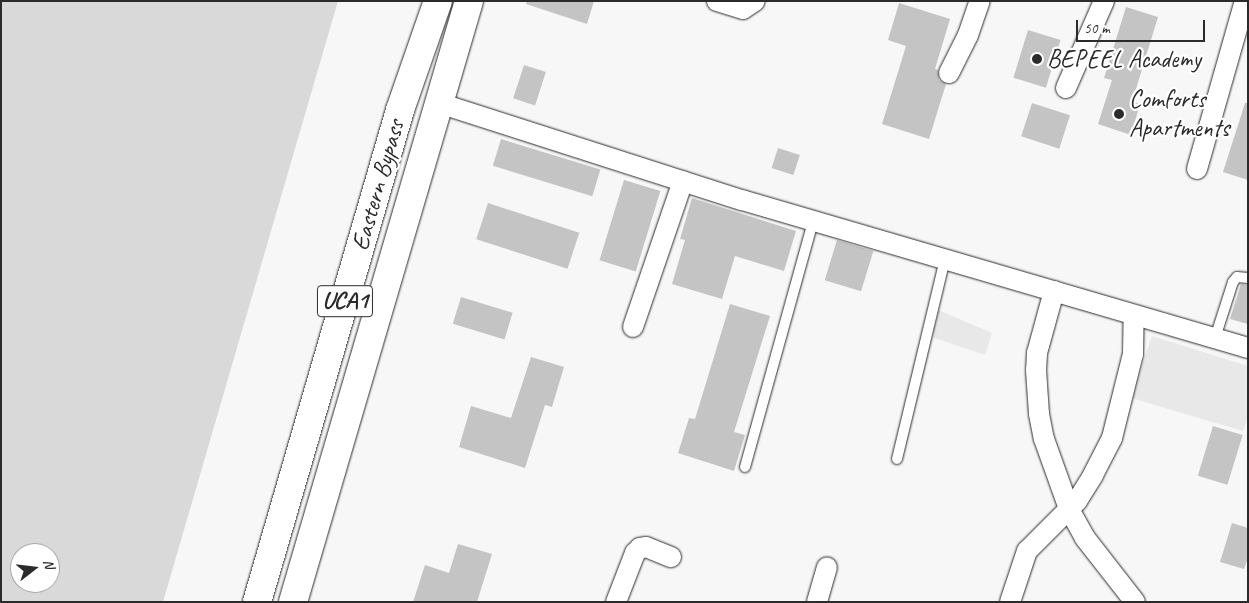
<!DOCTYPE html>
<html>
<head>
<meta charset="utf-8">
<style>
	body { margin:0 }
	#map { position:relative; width:1249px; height:603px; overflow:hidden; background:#f7f7f7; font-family:Caveat,sans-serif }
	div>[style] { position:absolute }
	.built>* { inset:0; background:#e8e8e8 }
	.green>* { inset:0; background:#d9d9d9 }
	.building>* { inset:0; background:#c4c4c4; transform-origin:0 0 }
	.roads { filter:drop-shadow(0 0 1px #2b2b2b) drop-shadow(0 0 1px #2b2b2b) }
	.service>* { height:10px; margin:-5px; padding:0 5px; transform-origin:5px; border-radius:5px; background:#fff }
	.minor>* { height:20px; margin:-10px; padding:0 10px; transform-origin:10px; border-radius:10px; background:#fff }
	.primary>* { height:28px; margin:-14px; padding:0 14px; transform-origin:14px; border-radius:14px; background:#fff }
	.dots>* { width:14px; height:14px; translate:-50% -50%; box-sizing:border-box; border:2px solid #fff; border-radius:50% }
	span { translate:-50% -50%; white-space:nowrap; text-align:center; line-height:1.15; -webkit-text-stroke:4.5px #fff; paint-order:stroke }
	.shield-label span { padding:1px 4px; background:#fff; border:1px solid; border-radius:4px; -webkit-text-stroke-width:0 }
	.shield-label { font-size:24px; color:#2b2b2b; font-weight:700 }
	.poi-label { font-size:25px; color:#2b2b2b }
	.left { translate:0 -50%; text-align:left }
	.street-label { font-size:25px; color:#2b2b2b }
	.frame { position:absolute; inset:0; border:2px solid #2b2b2b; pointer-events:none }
	.north { position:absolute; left:10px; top:543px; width:50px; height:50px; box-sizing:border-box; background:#fff; border:1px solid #aaa; border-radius:50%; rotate:74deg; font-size:14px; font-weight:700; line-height:20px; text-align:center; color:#2b2b2b }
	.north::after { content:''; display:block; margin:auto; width:18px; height:22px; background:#2b2b2b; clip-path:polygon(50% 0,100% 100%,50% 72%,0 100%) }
	.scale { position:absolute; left:1076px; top:20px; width:129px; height:22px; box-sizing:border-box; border:2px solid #2b2b2b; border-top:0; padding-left:6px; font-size:15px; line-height:18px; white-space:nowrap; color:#2b2b2b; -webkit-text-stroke:4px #fff; paint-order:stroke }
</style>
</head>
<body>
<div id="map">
	<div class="built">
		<div style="clip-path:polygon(938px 310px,992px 333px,985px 355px,932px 337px)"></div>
		<div style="clip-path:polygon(1152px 336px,1248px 366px,1248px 416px,1243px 431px,1131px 398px)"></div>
	</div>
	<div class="green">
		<div style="clip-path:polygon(evenodd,1px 1px,338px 1px,163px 602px,1px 602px,1px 1px,20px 553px,50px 553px,50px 583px,20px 583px,20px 553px)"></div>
	</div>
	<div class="building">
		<div style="clip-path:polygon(527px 1px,594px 1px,587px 24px,526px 4px)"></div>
		<div style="clip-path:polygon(899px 3px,950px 19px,935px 69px,938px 70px,939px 80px,946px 84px,929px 139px,882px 124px,906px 46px,888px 40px)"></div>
		<div style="clip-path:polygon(1126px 7px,1158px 17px,1132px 102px,1140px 104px,1131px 135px,1098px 124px,1112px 80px,1104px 78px)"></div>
		<div style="left:1028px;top:30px;width:34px;height:50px;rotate:17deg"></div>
		<div style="left:524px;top:65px;width:23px;height:35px;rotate:18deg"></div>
		<div style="left:1032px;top:103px;width:40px;height:35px;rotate:18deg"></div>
		<div style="clip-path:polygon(1245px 103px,1248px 103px,1248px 180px,1223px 172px)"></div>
		<div style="left:501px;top:139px;width:104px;height:28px;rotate:17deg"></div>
		<div style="left:778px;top:148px;width:23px;height:21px;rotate:18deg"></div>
		<div style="left:624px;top:180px;width:38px;height:84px;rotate:17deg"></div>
		<div style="clip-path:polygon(692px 198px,796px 231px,784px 271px,735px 256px,722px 299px,672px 284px,685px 240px,680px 239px)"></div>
		<div style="left:488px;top:203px;width:96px;height:38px;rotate:18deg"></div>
		<div style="left:837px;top:240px;width:38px;height:42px;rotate:17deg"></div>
		<div style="clip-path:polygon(1241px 284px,1248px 285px,1248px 324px,1230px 319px)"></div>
		<div style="left:461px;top:297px;width:54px;height:28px;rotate:17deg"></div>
		<div style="clip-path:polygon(730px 304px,770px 316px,734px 432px,745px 435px,734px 471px,678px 453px,689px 418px,695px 419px)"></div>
		<div style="clip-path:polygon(531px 357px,564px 367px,552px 407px,545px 405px,525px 468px,459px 447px,471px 406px,511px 418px)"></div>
		<div style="left:1213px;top:426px;width:31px;height:52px;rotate:17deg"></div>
		<div style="clip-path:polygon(1232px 523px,1248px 528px,1248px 558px,1244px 569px,1220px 562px)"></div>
		<div style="clip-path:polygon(458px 544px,492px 554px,477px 602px,413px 602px,425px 565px,449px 573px)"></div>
	</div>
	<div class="roads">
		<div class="service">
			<div style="left:1215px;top:338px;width:59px;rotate:-72.2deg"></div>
			<div style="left:1233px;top:282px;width:6px;rotate:-51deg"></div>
			<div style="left:1237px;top:277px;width:11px;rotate:5deg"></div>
			<div style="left:897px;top:459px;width:206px;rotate:-76.5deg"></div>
			<div style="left:745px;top:467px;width:255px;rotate:-74.5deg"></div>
		</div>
		<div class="minor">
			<div style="left:717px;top:1px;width:27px;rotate:17deg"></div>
			<div style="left:743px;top:9px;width:14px;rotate:-34deg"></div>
			<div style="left:949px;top:73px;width:42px;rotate:-63.4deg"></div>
			<div style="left:968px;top:35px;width:36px;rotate:-71deg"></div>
			<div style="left:1066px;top:88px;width:95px;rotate:-66.4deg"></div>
			<div style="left:439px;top:103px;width:318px;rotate:17.8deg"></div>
			<div style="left:742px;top:200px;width:527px;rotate:16.3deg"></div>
			<div style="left:1197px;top:169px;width:175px;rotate:-74.1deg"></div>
			<div style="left:1054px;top:291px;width:64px;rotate:105.3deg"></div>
			<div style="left:1037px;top:353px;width:17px;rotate:93deg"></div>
			<div style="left:1036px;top:370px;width:44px;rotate:86.1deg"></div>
			<div style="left:1039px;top:414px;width:25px;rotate:79deg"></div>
			<div style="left:1044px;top:439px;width:74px;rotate:70.3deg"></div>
			<div style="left:1069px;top:509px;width:33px;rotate:61deg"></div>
			<div style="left:1085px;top:538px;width:81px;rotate:52deg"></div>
			<div style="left:633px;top:327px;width:154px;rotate:-71.1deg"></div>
			<div style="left:616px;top:602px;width:53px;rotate:-68.8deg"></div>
			<div style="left:635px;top:553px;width:7px;rotate:-45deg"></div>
			<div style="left:640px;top:548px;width:6px;rotate:-9deg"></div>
			<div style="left:646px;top:547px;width:27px;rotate:22deg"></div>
			<div style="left:817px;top:602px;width:36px;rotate:-74deg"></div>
			<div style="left:1010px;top:602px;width:54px;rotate:-71.6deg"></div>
			<div style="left:1027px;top:551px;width:71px;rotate:-45deg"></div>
			<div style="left:1077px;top:501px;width:31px;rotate:-58deg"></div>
			<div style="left:1093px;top:475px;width:42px;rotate:-62.8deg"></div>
			<div style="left:1112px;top:438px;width:87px;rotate:-76deg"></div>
			<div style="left:1133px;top:354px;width:39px;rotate:-89deg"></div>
		</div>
		<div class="primary">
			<div style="left:257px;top:602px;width:512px;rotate:-73.79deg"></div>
			<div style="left:400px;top:110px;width:115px;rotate:-70.8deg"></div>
			<div style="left:293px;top:602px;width:626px;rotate:-73.68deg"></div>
		</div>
	</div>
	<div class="dots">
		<div style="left:1037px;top:59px;background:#2b2b2b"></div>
		<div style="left:1119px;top:114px;background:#2b2b2b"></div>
	</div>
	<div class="shield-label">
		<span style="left:345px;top:301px">UCA1</span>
	</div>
	<div class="poi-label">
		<span class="left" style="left:1047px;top:59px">BEPEEL Academy</span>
		<span class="left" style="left:1129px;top:114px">Comforts<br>Apartments</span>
	</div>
	<div class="street-label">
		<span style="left:378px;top:185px;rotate:-74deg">Eastern Bypass</span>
	</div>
	<div class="frame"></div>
	<div class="north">N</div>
	<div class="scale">50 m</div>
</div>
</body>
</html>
